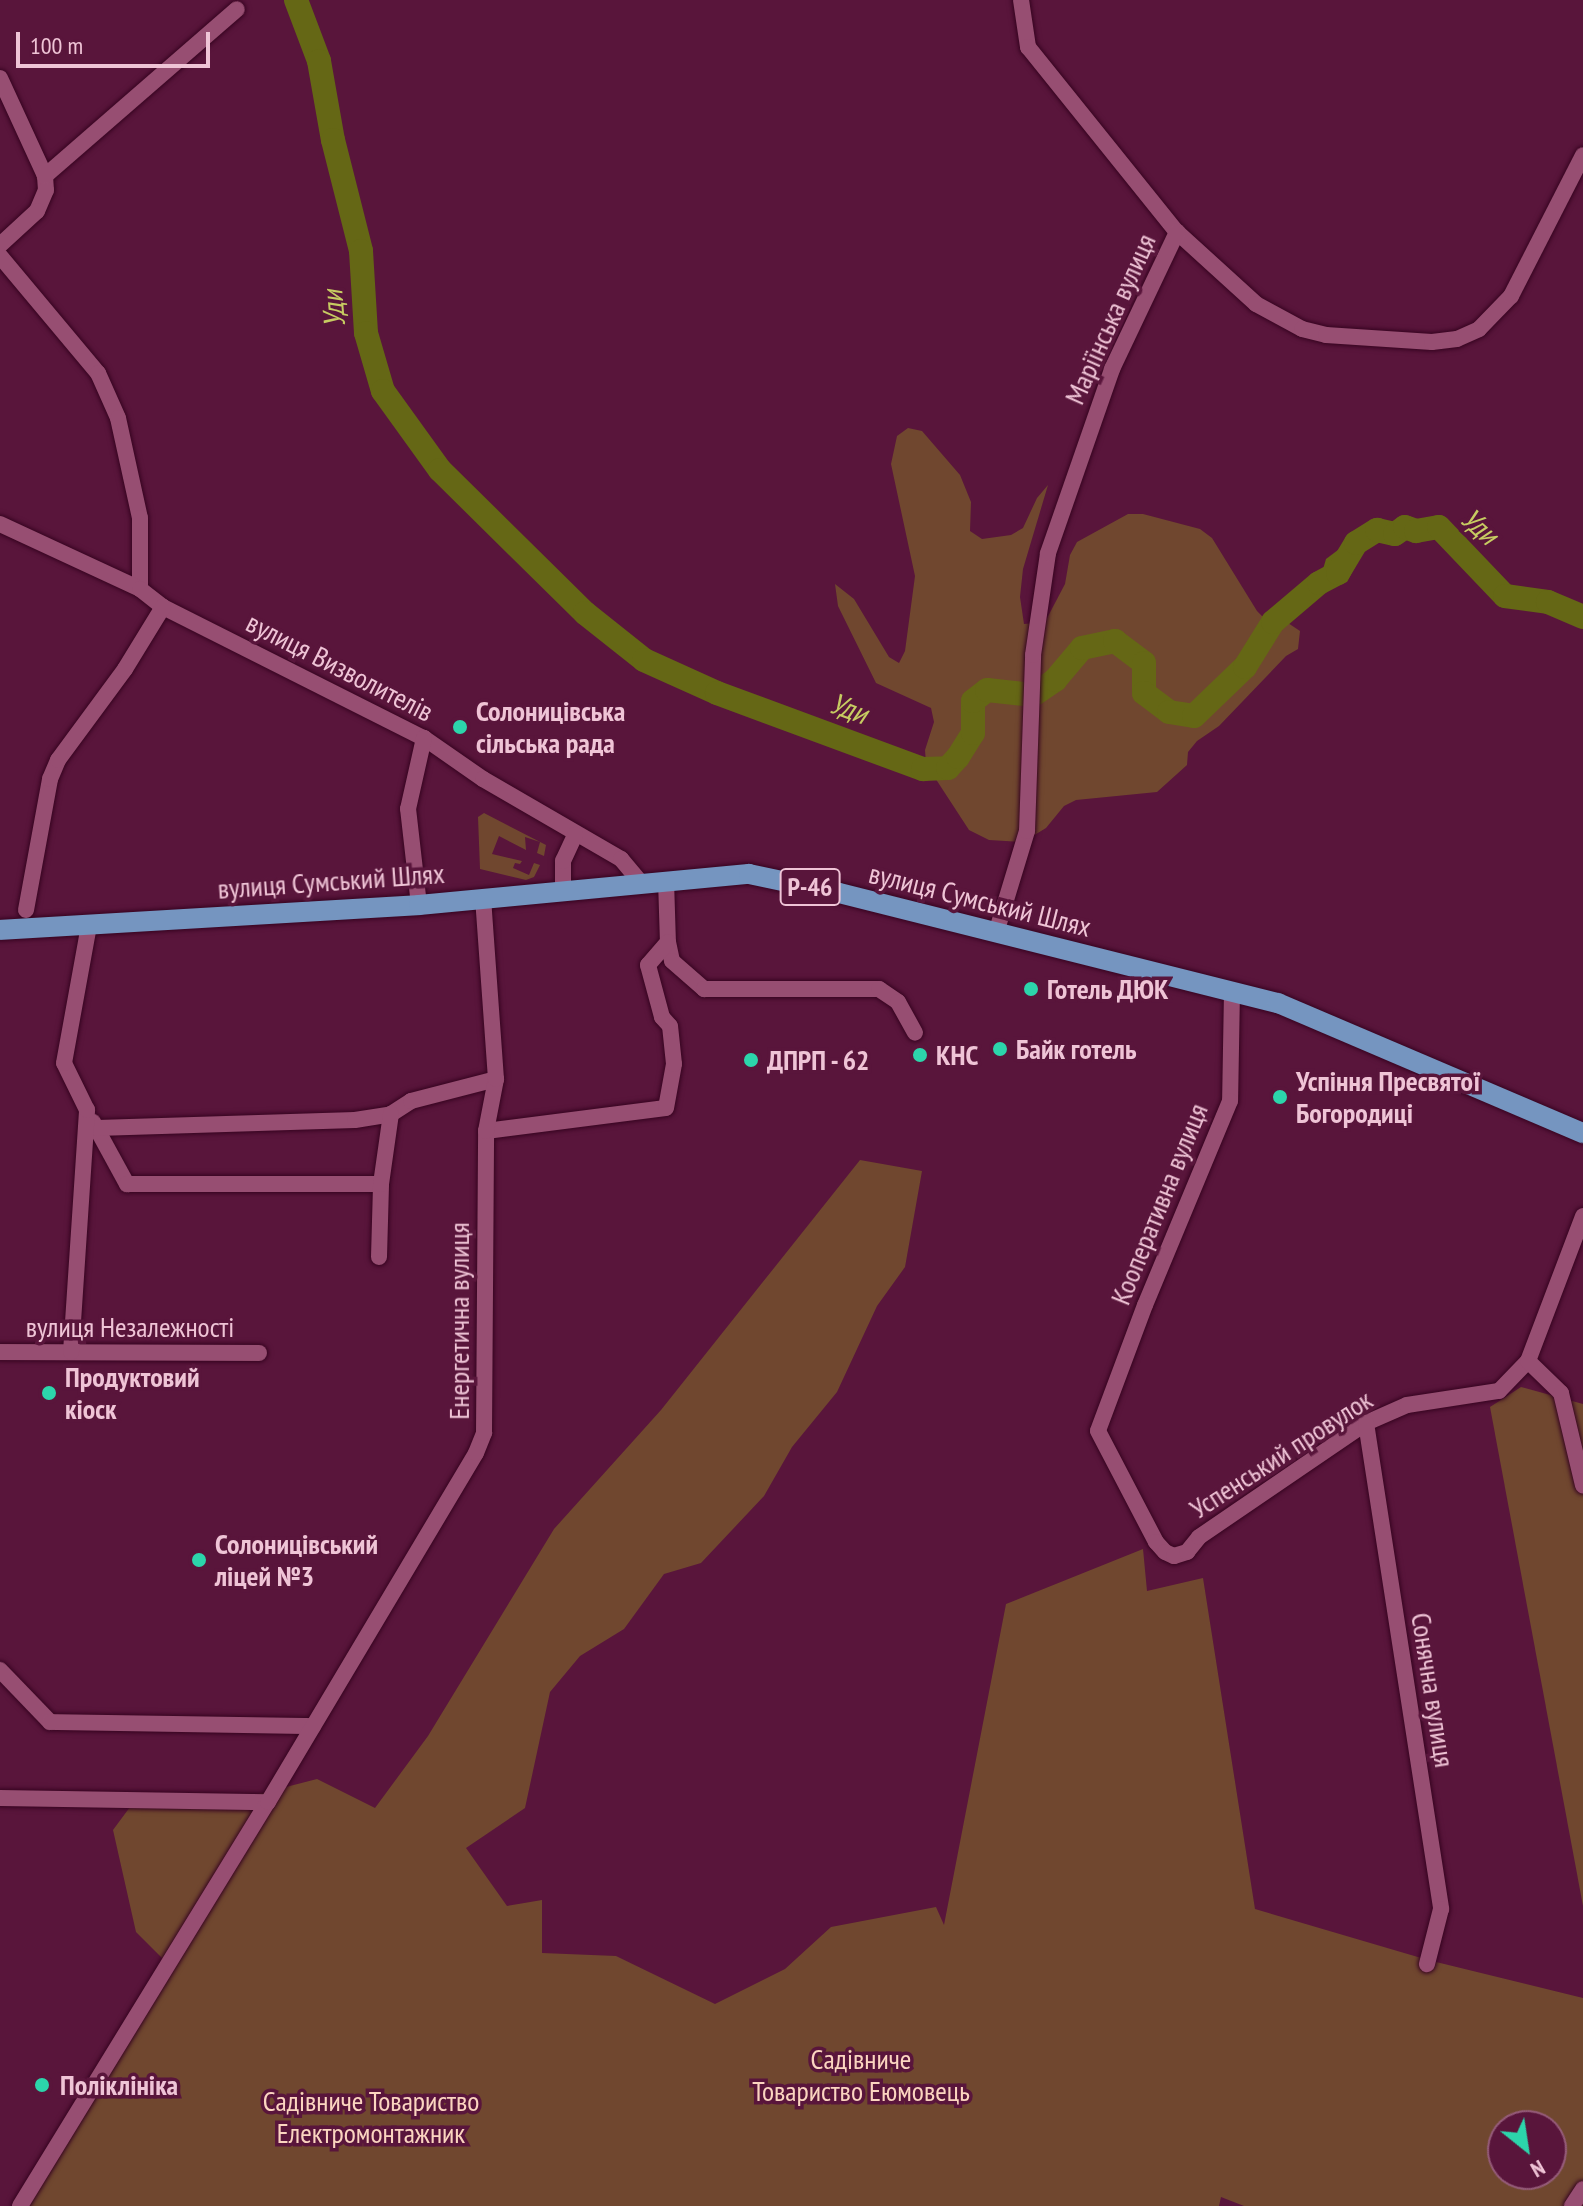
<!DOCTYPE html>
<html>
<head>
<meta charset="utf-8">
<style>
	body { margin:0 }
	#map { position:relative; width:1583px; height:2206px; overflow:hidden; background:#59153b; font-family:"PT Sans Narrow",sans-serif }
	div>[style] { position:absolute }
	.green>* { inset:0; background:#70472f }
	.water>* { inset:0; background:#656715 }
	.river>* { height:24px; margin:-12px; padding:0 12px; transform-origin:12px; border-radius:12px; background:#656715 }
	.roads { filter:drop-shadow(0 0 2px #360420) drop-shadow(0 0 2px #360420) }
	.street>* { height:16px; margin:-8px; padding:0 8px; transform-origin:8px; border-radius:8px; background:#974e72 }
	.primary>* { height:20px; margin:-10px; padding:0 10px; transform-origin:10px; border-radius:10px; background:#7595c0 }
	.dots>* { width:22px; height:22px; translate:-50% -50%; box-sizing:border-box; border:4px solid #59153b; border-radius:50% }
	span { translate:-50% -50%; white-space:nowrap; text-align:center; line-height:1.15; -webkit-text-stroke:7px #59153b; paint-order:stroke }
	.shield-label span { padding:2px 6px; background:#59153b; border:2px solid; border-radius:6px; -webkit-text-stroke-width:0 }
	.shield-label { font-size:26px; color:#efc4d6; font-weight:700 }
	.street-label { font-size:28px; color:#efc4d6 }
	.poi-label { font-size:28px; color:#efc4d6; font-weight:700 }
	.left { translate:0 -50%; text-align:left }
	.park-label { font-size:28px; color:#fbd5c0 }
	.water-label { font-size:30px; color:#c7cc62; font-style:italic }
	.north { position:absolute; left:1487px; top:2110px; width:80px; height:80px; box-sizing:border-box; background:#59153b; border:2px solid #955b79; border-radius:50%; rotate:150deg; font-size:22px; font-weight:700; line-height:32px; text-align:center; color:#efc4d6 }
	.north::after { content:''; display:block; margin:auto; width:28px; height:36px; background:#2cd5ab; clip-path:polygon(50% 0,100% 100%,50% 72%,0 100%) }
	.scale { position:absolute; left:16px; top:32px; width:194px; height:36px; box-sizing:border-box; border:4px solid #efc4d6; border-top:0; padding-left:10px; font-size:24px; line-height:28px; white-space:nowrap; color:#efc4d6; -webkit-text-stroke:6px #59153b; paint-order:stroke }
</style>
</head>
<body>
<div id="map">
	<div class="green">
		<div style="clip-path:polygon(908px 428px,922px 431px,960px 475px,971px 502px,970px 531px,982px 539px,1011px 535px,1023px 528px,1037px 498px,1048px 485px,1023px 569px,1020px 597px,1024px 624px,1045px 622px,1065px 584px,1070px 555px,1077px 542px,1128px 514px,1143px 514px,1200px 529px,1212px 538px,1257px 611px,1266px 620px,1288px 623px,1300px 631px,1298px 649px,1286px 656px,1219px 726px,1197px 741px,1188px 752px,1187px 765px,1157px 792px,1076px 800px,1064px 806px,1046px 828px,1023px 842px,989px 840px,969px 830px,926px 764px,925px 750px,934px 722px,931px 708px,876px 683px,838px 606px,835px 584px,854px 599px,889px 657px,899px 663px,905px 651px,915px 576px,891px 464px,897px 436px)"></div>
		<div style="clip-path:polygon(484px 813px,546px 845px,544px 856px,537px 853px,540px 842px,525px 837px,526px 850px,499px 836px,492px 854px,522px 861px,520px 864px,515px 863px,513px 868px,529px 875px,534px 863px,540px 865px,534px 877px,526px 880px,480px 869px,478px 817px)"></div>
		<div style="clip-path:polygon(evenodd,860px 1160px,922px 1171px,905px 1267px,877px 1306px,837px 1392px,792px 1447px,764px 1496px,701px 1563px,664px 1574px,624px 1629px,580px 1656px,550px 1692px,525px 1808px,466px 1848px,507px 1906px,542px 1900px,542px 1953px,616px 1956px,715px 2004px,785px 1969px,831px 1927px,936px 1907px,944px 1925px,1006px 1604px,1143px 1549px,1147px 1591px,1203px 1578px,1255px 1909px,1428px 1960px,1583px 1998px,1583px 2206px,1244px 2206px,1221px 2197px,1219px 2206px,23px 2206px,174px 1970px,136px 1932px,113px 1830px,130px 1807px,228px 1802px,317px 1779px,375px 1808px,428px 1736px,554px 1529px,661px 1410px,860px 1160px,1503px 2126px,1551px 2126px,1551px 2174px,1503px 2174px,1503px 2126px)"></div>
		<div style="clip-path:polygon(1521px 1387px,1583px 1404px,1583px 1906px,1490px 1407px)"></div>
	</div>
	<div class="water">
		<div style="clip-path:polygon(1342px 547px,1357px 556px,1356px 565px,1347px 582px,1324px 588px,1319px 583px,1326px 559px)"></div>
	</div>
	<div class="river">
		<div style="left:296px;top:0;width:65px;rotate:69.3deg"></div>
		<div style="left:319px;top:61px;width:80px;rotate:80deg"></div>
		<div style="left:333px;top:140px;width:114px;rotate:75.8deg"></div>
		<div style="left:361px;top:251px;width:82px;rotate:86.5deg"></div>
		<div style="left:366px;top:333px;width:60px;rotate:73.7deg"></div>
		<div style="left:383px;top:391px;width:97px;rotate:54.2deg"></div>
		<div style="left:440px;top:470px;width:204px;rotate:44.6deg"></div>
		<div style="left:585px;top:613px;width:75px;rotate:38.5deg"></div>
		<div style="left:644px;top:660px;width:80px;rotate:24.3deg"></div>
		<div style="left:717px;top:693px;width:220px;rotate:20.3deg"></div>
		<div style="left:923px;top:769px;width:25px;rotate:-2deg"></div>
		<div style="left:948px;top:768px;width:15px;rotate:-48deg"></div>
		<div style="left:958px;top:757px;width:28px;rotate:-58deg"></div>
		<div style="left:973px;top:733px;width:32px;rotate:-90deg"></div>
		<div style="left:973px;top:701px;width:18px;rotate:-38deg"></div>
		<div style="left:987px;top:690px;width:46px;rotate:6.2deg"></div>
		<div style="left:1033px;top:695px;width:27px;rotate:-34deg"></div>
		<div style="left:1055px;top:680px;width:42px;rotate:-49.8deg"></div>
		<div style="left:1082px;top:648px;width:34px;rotate:-12deg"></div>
		<div style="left:1115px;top:641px;width:36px;rotate:37deg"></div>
		<div style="left:1144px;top:663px;width:30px;rotate:90deg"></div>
		<div style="left:1144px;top:693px;width:31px;rotate:37deg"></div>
		<div style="left:1169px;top:712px;width:25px;rotate:9deg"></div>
		<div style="left:1194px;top:716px;width:71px;rotate:-43.9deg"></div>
		<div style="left:1245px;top:667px;width:53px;rotate:-58.1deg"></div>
		<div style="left:1273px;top:622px;width:60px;rotate:-40.3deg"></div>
		<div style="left:1319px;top:583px;width:21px;rotate:-28deg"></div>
		<div style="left:1338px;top:573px;width:35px;rotate:-59deg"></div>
		<div style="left:1356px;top:543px;width:25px;rotate:-32deg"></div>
		<div style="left:1377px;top:530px;width:18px;rotate:13deg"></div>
		<div style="left:1395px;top:534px;width:12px;rotate:-35deg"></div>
		<div style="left:1405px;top:527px;width:12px;rotate:20deg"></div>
		<div style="left:1416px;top:531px;width:23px;rotate:-10deg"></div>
		<div style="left:1439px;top:527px;width:95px;rotate:46.3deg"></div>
		<div style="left:1505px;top:596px;width:43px;rotate:7.9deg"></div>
		<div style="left:1548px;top:602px;width:38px;rotate:23deg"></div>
	</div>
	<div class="roads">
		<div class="street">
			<div style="left:1021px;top:0;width:48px;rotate:81.5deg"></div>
			<div style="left:1028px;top:47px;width:238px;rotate:51.2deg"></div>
			<div style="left:1177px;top:232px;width:107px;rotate:42.3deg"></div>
			<div style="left:1256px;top:304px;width:52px;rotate:28.5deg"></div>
			<div style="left:1302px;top:329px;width:25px;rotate:14deg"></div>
			<div style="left:1326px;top:335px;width:106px;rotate:3.8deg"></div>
			<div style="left:1432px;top:342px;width:25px;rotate:-7deg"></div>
			<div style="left:1457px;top:339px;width:24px;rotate:-24deg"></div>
			<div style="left:1479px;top:329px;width:46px;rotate:-45.9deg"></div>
			<div style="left:1511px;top:296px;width:158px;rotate:-62.9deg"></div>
			<div style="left:0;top:78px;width:108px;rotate:65.3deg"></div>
			<div style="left:45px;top:176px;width:14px;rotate:86deg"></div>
			<div style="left:46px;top:190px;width:23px;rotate:113deg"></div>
			<div style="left:37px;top:211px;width:50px;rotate:137.4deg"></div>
			<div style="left:45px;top:176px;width:254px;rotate:-41deg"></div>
			<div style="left:0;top:256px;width:153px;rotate:50.1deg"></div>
			<div style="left:98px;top:373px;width:49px;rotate:66deg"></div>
			<div style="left:118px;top:418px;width:102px;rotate:77.6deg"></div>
			<div style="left:140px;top:518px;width:71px;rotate:90deg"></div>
			<div style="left:0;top:524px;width:154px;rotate:24.9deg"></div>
			<div style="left:140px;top:589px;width:29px;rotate:38deg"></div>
			<div style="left:163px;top:607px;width:292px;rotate:26.7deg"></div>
			<div style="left:424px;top:738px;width:72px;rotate:34.8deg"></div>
			<div style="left:483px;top:779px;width:160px;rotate:30.1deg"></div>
			<div style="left:621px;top:859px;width:31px;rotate:50deg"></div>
			<div style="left:666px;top:880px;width:62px;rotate:88.2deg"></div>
			<div style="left:668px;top:942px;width:19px;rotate:78deg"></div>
			<div style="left:672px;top:961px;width:43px;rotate:41.2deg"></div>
			<div style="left:704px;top:989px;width:175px"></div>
			<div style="left:879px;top:989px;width:23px;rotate:34deg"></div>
			<div style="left:898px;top:1002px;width:35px;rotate:61deg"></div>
			<div style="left:563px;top:891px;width:30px;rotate:-90deg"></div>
			<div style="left:563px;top:861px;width:29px;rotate:-65deg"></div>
			<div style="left:419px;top:905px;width:97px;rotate:-96.5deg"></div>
			<div style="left:408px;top:809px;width:73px;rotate:-77.3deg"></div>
			<div style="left:26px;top:910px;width:133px;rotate:-79.6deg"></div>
			<div style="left:50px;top:779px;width:21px;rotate:-67deg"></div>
			<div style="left:58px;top:760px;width:113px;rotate:-53.6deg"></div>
			<div style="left:125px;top:669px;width:73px;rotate:-58.5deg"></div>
			<div style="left:996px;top:933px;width:107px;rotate:-73.1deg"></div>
			<div style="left:1027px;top:831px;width:176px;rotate:-88deg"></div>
			<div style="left:1033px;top:655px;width:103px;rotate:-81.6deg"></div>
			<div style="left:1048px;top:553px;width:195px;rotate:-70.8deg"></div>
			<div style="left:1112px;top:369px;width:152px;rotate:-64.6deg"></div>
			<div style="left:1232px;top:991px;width:110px;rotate:91deg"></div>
			<div style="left:1230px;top:1101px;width:221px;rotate:112.6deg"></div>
			<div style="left:1145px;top:1305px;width:134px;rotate:110.5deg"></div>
			<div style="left:1098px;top:1431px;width:125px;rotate:62.4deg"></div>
			<div style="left:1156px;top:1542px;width:13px;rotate:48deg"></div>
			<div style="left:1165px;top:1552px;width:10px;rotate:24deg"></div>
			<div style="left:1174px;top:1556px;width:14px;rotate:-17deg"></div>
			<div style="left:1187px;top:1552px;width:19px;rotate:-51deg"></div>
			<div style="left:1199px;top:1537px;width:202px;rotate:-34.3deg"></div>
			<div style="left:1366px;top:1423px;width:45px;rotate:-23.7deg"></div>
			<div style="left:1407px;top:1405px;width:93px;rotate:-8.7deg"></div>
			<div style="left:1499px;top:1391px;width:42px;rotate:-46deg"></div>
			<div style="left:1528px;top:1361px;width:155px;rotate:-69.2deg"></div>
			<div style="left:93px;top:1122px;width:71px;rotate:61.3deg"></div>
			<div style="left:127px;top:1184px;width:254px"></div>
			<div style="left:97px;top:1128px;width:258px;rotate:-1.8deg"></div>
			<div style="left:355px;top:1120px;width:36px;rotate:-9deg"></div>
			<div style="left:391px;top:1114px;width:24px;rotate:-33deg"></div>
			<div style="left:411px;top:1101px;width:88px;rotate:-14.5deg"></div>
			<div style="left:486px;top:1131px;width:181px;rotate:-7.3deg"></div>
			<div style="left:666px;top:1108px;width:45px;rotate:-79.7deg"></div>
			<div style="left:674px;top:1064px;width:38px;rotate:-96deg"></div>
			<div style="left:670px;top:1026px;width:12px;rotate:-132deg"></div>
			<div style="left:662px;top:1017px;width:54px;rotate:-105.1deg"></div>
			<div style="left:648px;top:965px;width:30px;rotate:-49deg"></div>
			<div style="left:379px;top:1257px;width:73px;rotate:-88.4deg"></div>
			<div style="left:381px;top:1184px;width:71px;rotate:-81.9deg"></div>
			<div style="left:0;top:1352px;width:259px;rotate:0.2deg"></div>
			<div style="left:71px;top:1352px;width:243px;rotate:-86.2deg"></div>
			<div style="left:87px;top:1110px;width:52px;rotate:-116.1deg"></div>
			<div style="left:64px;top:1063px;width:140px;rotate:-79.7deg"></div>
			<div style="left:1528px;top:1361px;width:46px;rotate:44.1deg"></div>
			<div style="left:1561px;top:1393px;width:95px;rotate:76.6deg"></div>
			<div style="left:1366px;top:1423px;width:492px;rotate:81.2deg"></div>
			<div style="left:1441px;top:1909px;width:57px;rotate:104.3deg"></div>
			<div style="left:0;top:1670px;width:72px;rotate:46.1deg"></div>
			<div style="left:50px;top:1722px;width:263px;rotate:0.9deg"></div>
			<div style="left:0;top:1798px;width:268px;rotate:0.9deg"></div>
			<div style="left:20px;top:2206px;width:474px;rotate:-58.5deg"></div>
			<div style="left:268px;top:1802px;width:406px;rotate:-59.2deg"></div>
			<div style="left:476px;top:1453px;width:22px;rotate:-68deg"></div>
			<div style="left:484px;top:1433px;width:302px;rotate:-89.6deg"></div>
			<div style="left:486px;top:1131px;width:53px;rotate:-79.1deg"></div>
			<div style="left:496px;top:1079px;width:180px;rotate:-94.1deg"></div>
			<div style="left:1572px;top:2206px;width:20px;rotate:-57deg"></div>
		</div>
		<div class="primary">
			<div style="left:0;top:930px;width:420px;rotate:-3.4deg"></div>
			<div style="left:419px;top:905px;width:331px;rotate:-5.4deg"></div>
			<div style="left:749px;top:874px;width:92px;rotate:11.9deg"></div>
			<div style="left:839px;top:893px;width:453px;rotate:14.1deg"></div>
			<div style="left:1278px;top:1003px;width:332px;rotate:23.1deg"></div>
		</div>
	</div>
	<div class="dots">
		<div style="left:460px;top:727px;background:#2cd5ab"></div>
		<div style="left:1031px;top:989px;background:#2cd5ab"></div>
		<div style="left:1000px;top:1049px;background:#2cd5ab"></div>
		<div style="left:920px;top:1055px;background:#2cd5ab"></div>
		<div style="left:751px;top:1060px;background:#2cd5ab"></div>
		<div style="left:1280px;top:1097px;background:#2cd5ab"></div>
		<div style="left:49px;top:1393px;background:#2cd5ab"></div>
		<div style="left:199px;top:1560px;background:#2cd5ab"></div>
		<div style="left:42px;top:2085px;background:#2cd5ab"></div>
	</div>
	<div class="shield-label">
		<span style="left:810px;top:887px">Р-46</span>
	</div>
	<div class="street-label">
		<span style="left:1110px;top:319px;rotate:-66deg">Маріїнська вулиця</span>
		<span style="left:340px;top:667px;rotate:27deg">вулиця Визволителів</span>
		<span style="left:331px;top:881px;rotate:-4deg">вулиця Сумський Шлях</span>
		<span style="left:980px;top:900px;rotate:14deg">вулиця Сумський Шлях</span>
		<span style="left:1159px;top:1204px;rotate:-68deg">Кооперативна вулиця</span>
		<span style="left:459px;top:1321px;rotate:-90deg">Енергетична вулиця</span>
		<span style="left:130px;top:1327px">вулиця Незалежності</span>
		<span style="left:1281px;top:1454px;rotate:-33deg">Успенський провулок</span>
		<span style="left:1433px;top:1690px;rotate:81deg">Сонячна вулиця</span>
	</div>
	<div class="poi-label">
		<span class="left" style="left:476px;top:727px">Солоницівська<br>сільська рада</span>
		<span class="left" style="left:1047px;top:989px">Готель ДЮК</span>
		<span class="left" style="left:1016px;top:1049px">Байк готель</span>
		<span class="left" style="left:936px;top:1055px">КНС</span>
		<span class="left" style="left:767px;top:1060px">ДПРП - 62</span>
		<span class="left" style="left:1296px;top:1097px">Успіння Пресвятої<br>Богородиці</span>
		<span class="left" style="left:65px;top:1393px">Продуктовий<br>кіоск</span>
		<span class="left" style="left:215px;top:1560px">Солоницівський<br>ліцей №3</span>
		<span class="left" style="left:60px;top:2085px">Поліклініка</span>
	</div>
	<div class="park-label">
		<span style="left:861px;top:2075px">Садівниче<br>Товариство Еюмовець</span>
		<span style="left:371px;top:2117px">Садівниче Товариство<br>Електромонтажник</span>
	</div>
	<div class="water-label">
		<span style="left:333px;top:309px;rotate:-95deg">Уди</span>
		<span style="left:1480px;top:526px;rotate:42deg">Уди</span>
		<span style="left:849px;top:708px;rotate:20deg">Уди</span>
	</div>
	<div class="north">N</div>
	<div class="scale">100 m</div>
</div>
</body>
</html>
